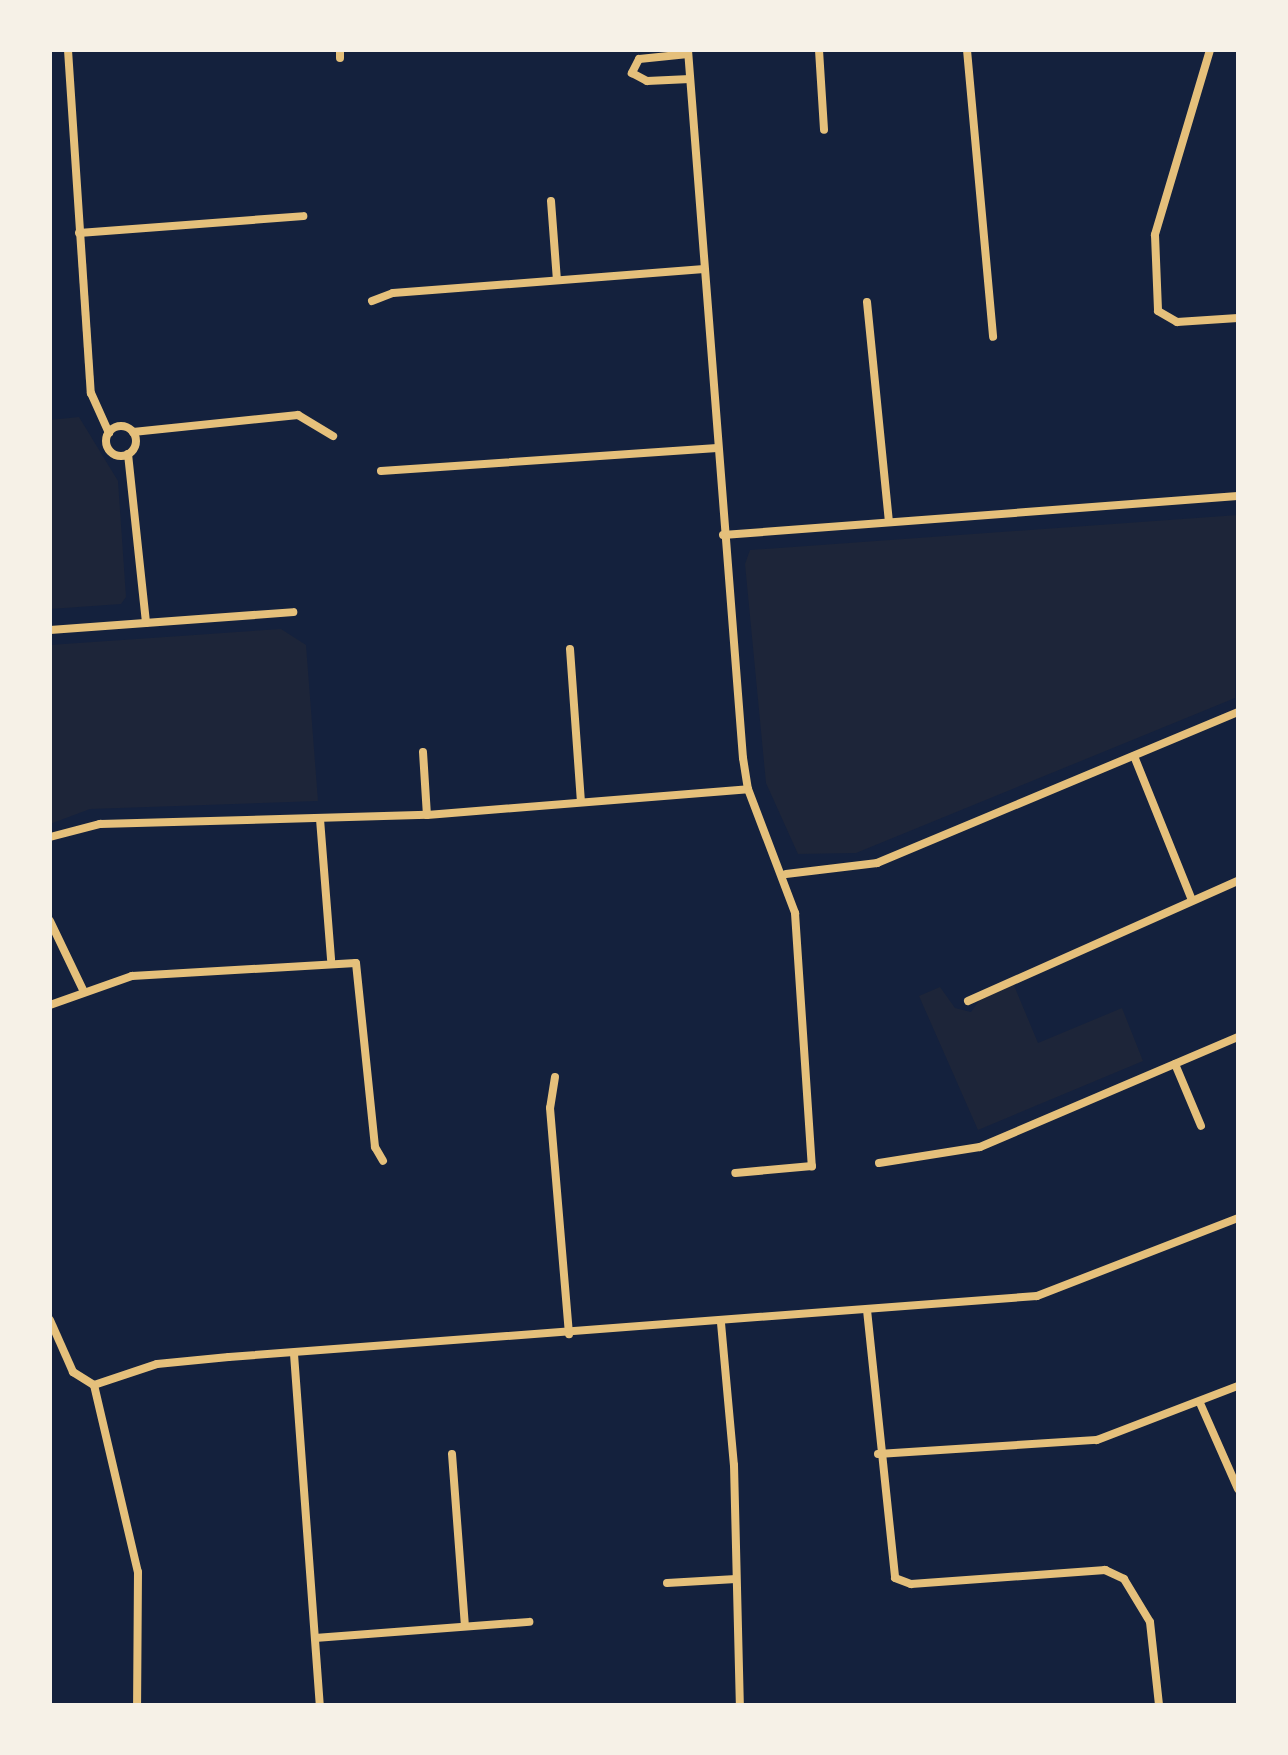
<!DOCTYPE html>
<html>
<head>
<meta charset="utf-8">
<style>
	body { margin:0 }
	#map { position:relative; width:1288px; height:1755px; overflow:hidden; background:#14213d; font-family:Inter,sans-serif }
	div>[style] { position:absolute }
	.green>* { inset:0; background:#1d2539 }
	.minor>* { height:8px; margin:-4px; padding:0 4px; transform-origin:4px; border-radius:4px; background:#e5c07b }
	.minor>.ring { margin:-4px; padding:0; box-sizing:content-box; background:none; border:8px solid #e5c07b; border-radius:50% }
	span { translate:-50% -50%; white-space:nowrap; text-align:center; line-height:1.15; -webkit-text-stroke:8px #f6f1e7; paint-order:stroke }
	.frame { position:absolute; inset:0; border:52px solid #f6f1e7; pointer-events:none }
</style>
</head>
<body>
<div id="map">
	<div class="green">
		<div style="clip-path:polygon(79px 417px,118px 481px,126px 597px,121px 604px,50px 609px,50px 420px)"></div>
		<div style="clip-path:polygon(1238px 515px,1235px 698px,856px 853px,798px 854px,766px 783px,745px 564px,750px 550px)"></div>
		<div style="clip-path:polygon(281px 629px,306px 645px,318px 801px,90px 809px,50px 824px,50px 645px)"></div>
		<div style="clip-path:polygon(1013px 983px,1038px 1043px,1122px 1008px,1143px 1061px,978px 1130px,919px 996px,940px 987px,955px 1008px,971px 1012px,984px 994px)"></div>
	</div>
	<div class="minor">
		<div style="left:68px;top:50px;width:344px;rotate:86.2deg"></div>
		<div style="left:91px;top:393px;width:44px;rotate:65.8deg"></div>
		<div style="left:340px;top:50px;width:8px;rotate:90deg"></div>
		<div style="left:688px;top:50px;width:710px;rotate:85.56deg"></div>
		<div style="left:743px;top:758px;width:31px;rotate:81deg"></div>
		<div style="left:748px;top:789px;width:133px;rotate:69.2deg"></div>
		<div style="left:795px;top:913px;width:254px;rotate:86.2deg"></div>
		<div style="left:812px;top:1166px;width:77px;rotate:174.8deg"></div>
		<div style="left:819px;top:50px;width:80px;rotate:86.4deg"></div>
		<div style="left:967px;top:50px;width:288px;rotate:84.8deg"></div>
		<div style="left:1210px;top:50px;width:193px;rotate:106.6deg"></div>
		<div style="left:1155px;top:235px;width:76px;rotate:87.7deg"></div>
		<div style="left:1158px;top:311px;width:22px;rotate:30deg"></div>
		<div style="left:1177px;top:322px;width:61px;rotate:-3.8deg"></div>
		<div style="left:688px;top:54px;width:49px;rotate:174.2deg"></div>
		<div style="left:639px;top:59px;width:16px;rotate:117deg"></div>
		<div style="left:632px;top:73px;width:17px;rotate:28deg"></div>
		<div style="left:647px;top:81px;width:43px;rotate:-2.7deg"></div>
		<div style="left:551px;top:201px;width:79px;rotate:85.7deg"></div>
		<div style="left:79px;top:233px;width:225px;rotate:-4.3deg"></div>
		<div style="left:372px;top:301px;width:22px;rotate:-21deg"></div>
		<div style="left:393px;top:293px;width:312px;rotate:-4.4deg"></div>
		<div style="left:867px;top:302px;width:221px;rotate:84.3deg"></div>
		<div class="ring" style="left:106px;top:426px;width:22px;height:22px"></div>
		<div style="left:133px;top:432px;width:166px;rotate:-5.9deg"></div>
		<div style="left:298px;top:415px;width:41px;rotate:31deg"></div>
		<div style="left:128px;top:454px;width:170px;rotate:83.9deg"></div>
		<div style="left:381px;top:471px;width:337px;rotate:-3.9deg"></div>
		<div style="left:723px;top:535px;width:516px;rotate:-4.33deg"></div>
		<div style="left:50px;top:630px;width:244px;rotate:-4.2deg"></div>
		<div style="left:570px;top:649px;width:153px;rotate:85.9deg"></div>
		<div style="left:423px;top:752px;width:63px;rotate:86.4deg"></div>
		<div style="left:1134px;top:756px;width:155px;rotate:68.1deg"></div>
		<div style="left:320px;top:819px;width:141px;rotate:85.5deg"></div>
		<div style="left:50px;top:837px;width:52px;rotate:-14.6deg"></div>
		<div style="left:100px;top:824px;width:327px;rotate:-1.6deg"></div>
		<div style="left:427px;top:815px;width:322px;rotate:-4.6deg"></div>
		<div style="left:786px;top:874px;width:92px;rotate:-6.9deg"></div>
		<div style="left:877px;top:863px;width:391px;rotate:-22.7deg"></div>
		<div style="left:50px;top:921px;width:76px;rotate:64.4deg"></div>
		<div style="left:968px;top:1001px;width:295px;rotate:-24deg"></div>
		<div style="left:50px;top:1005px;width:87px;rotate:-19.5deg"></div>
		<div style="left:132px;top:976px;width:224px;rotate:-3.3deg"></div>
		<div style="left:356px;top:963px;width:185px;rotate:84.1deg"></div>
		<div style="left:375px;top:1147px;width:16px;rotate:60deg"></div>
		<div style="left:1175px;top:1064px;width:67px;rotate:67.2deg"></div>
		<div style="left:555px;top:1077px;width:31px;rotate:99deg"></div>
		<div style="left:550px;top:1108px;width:227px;rotate:85.2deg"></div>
		<div style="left:879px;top:1163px;width:102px;rotate:-9deg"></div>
		<div style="left:980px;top:1147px;width:280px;rotate:-23.1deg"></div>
		<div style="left:867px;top:1310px;width:269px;rotate:84deg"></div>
		<div style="left:895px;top:1578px;width:17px;rotate:21deg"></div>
		<div style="left:911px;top:1584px;width:195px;rotate:-4.1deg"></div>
		<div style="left:1105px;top:1570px;width:21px;rotate:25deg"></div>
		<div style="left:1124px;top:1579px;width:50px;rotate:58.8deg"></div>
		<div style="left:1150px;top:1622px;width:83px;rotate:83.8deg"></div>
		<div style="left:50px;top:1320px;width:57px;rotate:66.1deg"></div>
		<div style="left:73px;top:1372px;width:25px;rotate:32deg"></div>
		<div style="left:721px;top:1323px;width:143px;rotate:84.8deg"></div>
		<div style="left:734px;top:1465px;width:240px;rotate:88.6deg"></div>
		<div style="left:294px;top:1354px;width:352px;rotate:85.8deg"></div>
		<div style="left:94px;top:1385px;width:66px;rotate:-18.4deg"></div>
		<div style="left:157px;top:1364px;width:72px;rotate:-5.6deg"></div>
		<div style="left:229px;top:1357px;width:810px;rotate:-4.32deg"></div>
		<div style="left:1037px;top:1296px;width:216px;rotate:-21.2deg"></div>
		<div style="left:94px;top:1385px;width:192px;rotate:76.8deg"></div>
		<div style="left:138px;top:1572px;width:133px;rotate:90.4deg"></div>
		<div style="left:1200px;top:1403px;width:94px;rotate:66.2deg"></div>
		<div style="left:452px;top:1454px;width:172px;rotate:85.7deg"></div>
		<div style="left:878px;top:1454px;width:219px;rotate:-3.7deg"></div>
		<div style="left:1097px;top:1440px;width:151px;rotate:-21deg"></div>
		<div style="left:667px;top:1583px;width:69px;rotate:-3.3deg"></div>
		<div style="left:315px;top:1638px;width:215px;rotate:-4.3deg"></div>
	</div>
	<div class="frame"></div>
</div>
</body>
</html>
